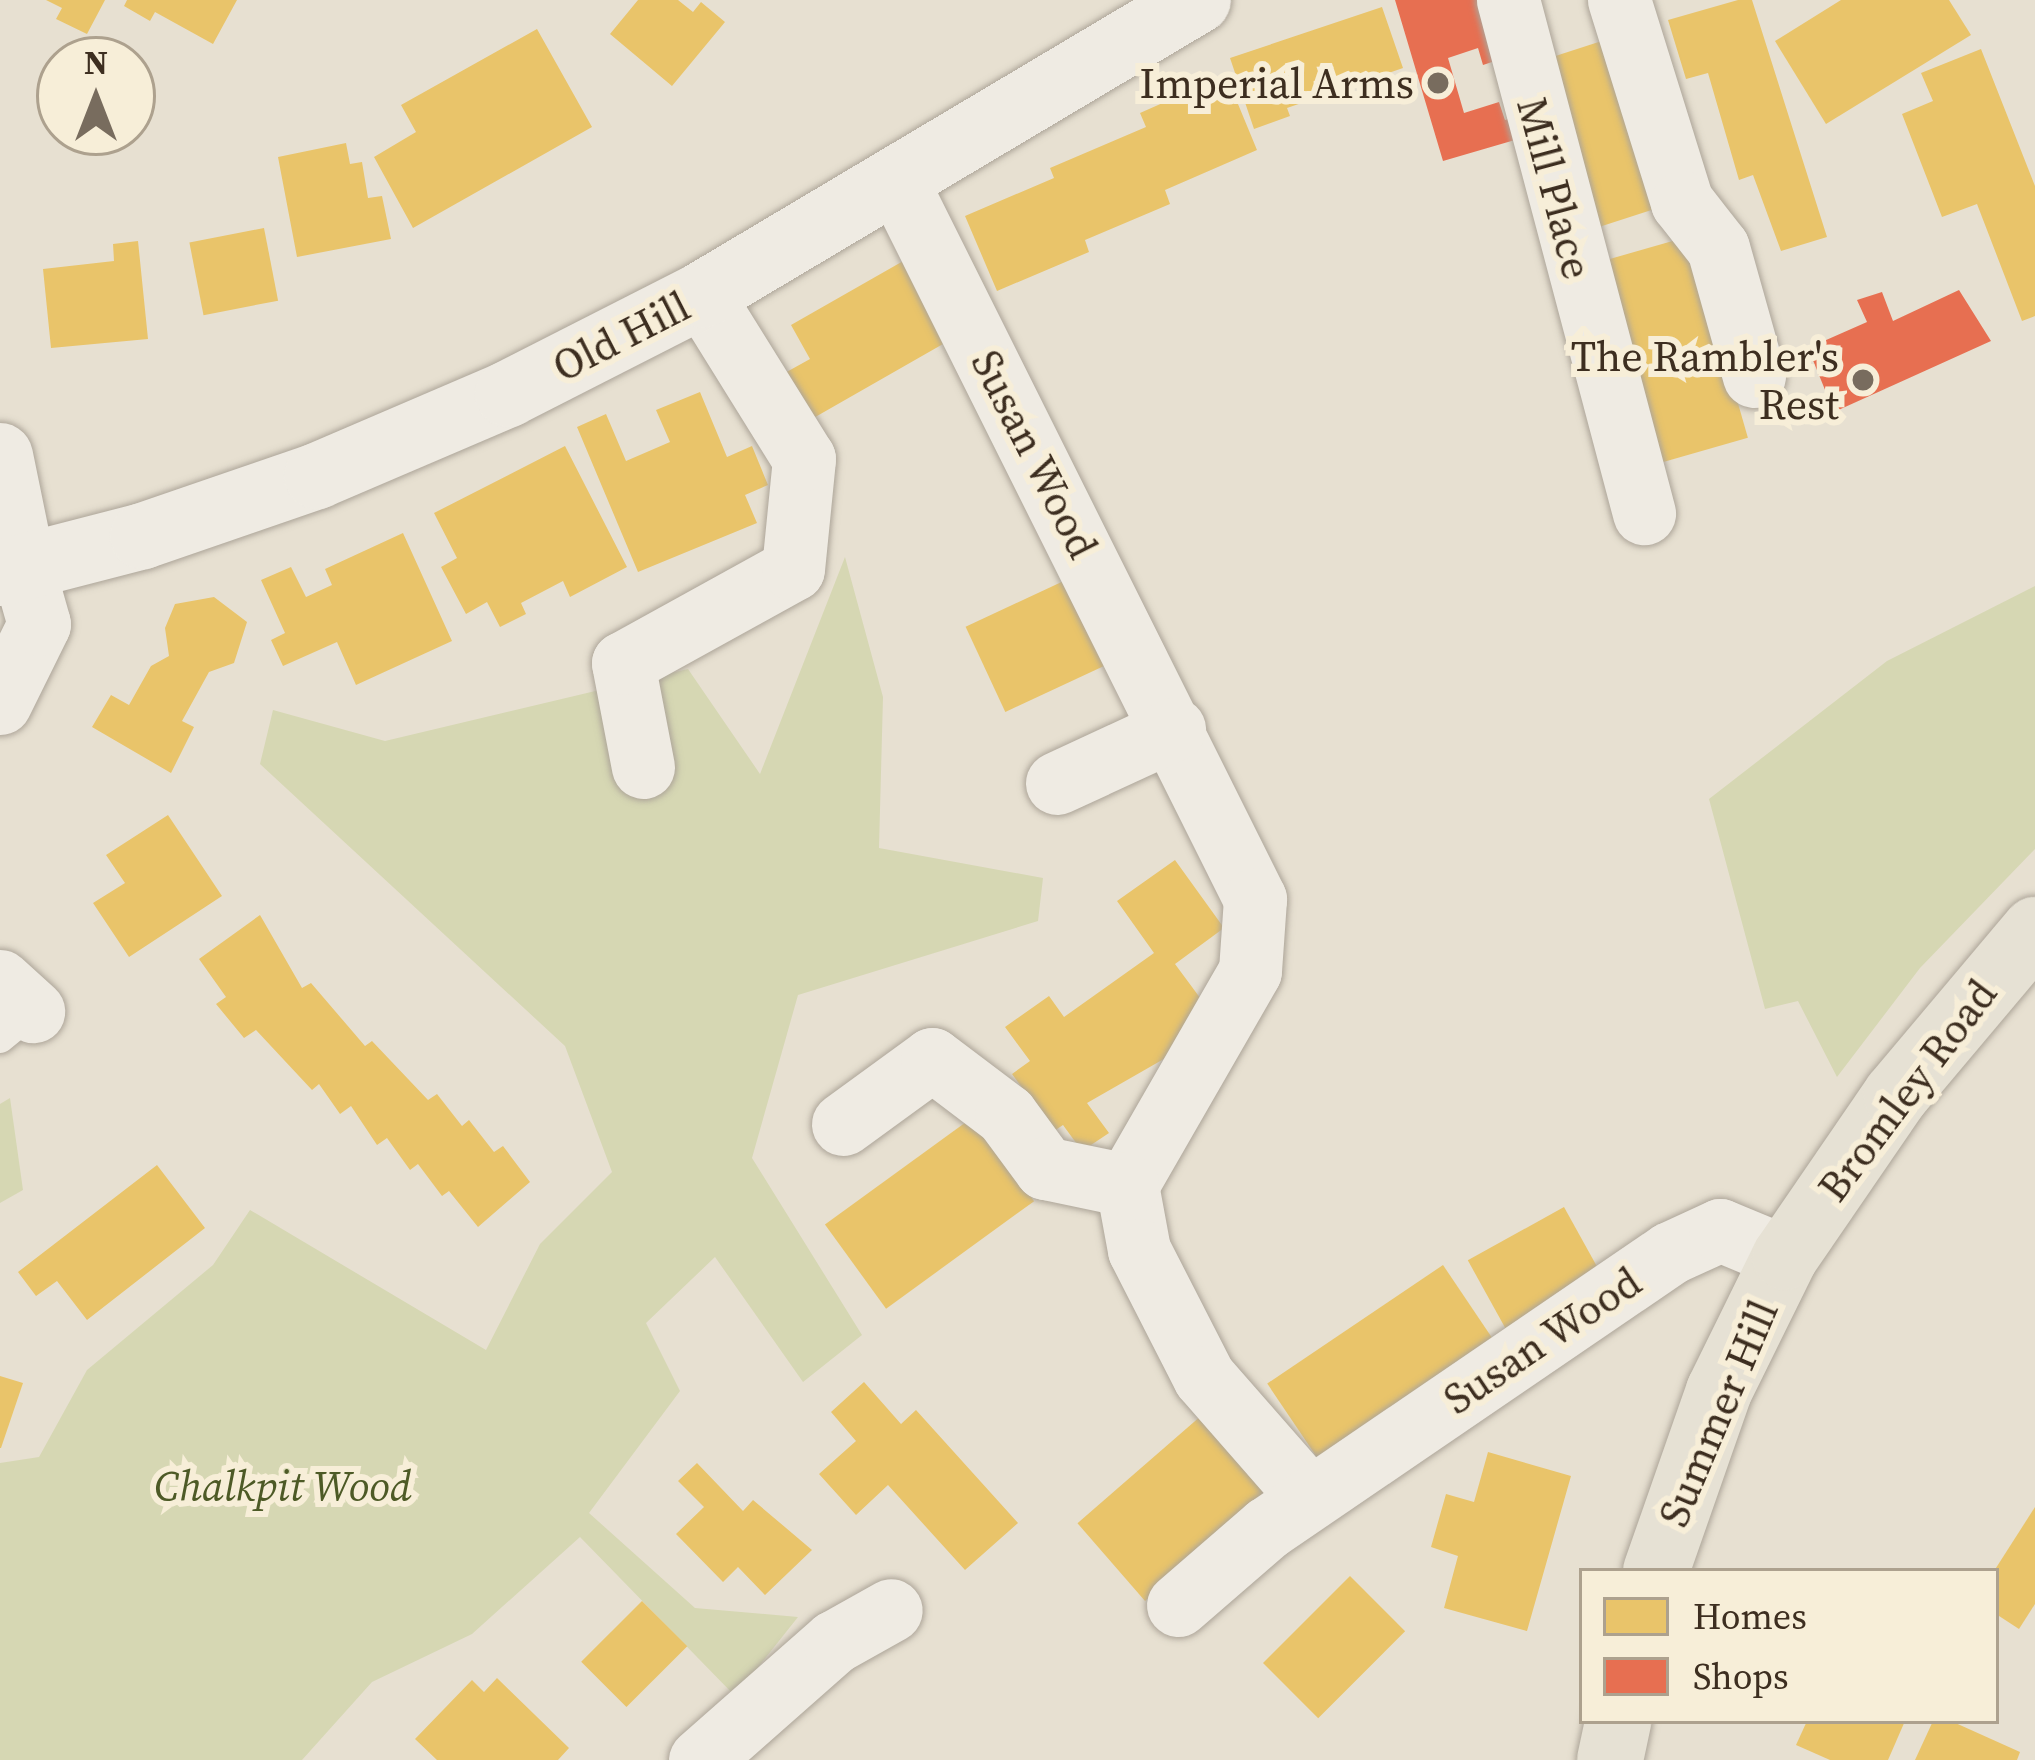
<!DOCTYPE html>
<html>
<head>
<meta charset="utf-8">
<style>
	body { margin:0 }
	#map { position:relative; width:2035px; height:1760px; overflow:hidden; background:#e7e0d1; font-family:"Source Serif 4",serif }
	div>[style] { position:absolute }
	.green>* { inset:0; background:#d6d7b3 }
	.homes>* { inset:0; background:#e9c46a; transform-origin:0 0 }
	.shops>* { inset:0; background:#e76f51 }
	.roads { filter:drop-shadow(0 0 3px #ada599) drop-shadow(0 0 3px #ada599) }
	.lane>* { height:30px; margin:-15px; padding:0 15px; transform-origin:15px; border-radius:15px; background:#efebe3 }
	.street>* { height:63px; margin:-31.5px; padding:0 31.5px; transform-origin:31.5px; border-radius:31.5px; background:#efebe3 }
	.secondary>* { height:66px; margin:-33px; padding:0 33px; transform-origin:33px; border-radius:33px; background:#efebe3 }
	.primary>* { height:66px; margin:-33px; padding:0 33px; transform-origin:33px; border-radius:33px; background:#e6e1d4 }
	.dots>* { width:33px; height:33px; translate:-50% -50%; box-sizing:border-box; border:6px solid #f7eed8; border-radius:50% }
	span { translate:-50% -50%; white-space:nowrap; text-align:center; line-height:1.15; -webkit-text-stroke:12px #f7eed8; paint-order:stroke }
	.poi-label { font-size:42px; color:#3d2e20 }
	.right { translate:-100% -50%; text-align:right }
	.street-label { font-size:42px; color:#3d2e20 }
	.park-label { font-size:42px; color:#4d5a26; font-style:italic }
	.legend { position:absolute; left:1579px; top:1568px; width:420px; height:156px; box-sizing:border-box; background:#f7eed8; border:3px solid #ada18e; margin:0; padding:15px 21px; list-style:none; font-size:36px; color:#3d2e20 }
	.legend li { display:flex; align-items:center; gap:24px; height:60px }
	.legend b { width:60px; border:3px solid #ada18e }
	.north { position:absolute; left:36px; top:36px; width:120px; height:120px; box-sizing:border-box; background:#f7eed8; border:3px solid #ada18e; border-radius:50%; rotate:0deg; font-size:33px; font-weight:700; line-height:48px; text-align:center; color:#3d2e20 }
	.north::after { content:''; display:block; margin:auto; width:42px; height:54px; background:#786c5e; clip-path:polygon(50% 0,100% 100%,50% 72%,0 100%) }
</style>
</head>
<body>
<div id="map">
	<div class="green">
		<div style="clip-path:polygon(845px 557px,883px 697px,879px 848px,1043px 878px,1038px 921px,798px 995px,752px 1158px,862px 1335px,803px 1382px,715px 1257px,646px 1323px,680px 1391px,589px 1513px,695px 1608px,798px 1617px,735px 1696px,580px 1537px,472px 1634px,372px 1682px,302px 1760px,0 1760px,0 1463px,39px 1457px,87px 1370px,213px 1265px,250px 1210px,486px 1350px,540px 1244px,612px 1172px,565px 1046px,260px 764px,273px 710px,385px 741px,688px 669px,760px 774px)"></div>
		<div style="clip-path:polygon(2035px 586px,2035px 849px,1920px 968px,1837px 1077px,1798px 1001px,1765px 1009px,1709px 799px,1887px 661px)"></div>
		<div style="clip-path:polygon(10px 1098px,23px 1190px,0 1203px,0 1104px)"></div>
	</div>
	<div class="homes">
		<div style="clip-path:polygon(46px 0,105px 0,87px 34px,56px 19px,62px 8px)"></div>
		<div style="clip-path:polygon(127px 0,237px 0,213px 44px,155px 12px,150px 21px,124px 6px)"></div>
		<div style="clip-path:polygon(638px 0,678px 0,693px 12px,701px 2px,725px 22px,672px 86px,610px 34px)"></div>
		<div style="clip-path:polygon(1738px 0,1752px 0,1827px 237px,1781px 251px,1753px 175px,1739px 180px,1708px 73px,1686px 79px,1668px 20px)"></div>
		<div style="clip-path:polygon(1841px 0,1949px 0,1971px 35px,1826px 124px,1775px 41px)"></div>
		<div style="clip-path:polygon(1382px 7px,1403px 68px,1287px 108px,1290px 116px,1254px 129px,1230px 58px)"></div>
		<div style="clip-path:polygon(537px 29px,592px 127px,413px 228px,374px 157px,416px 132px,401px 105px)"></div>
		<div style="left:1611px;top:38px;width:176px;height:73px;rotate:72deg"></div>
		<div style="clip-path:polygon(1981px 49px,2035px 186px,2035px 316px,2022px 321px,1977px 204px,1942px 217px,1902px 114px,1933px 101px,1921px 73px)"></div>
		<div style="clip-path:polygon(1226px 75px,1257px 150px,1165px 190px,1170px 204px,1085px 240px,1089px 252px,997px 291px,965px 216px,1054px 178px,1050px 168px,1146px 127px,1140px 113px)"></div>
		<div style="clip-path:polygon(346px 143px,350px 164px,362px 162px,368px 198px,382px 196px,391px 239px,297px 257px,278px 157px)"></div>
		<div style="left:264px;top:228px;width:74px;height:76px;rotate:79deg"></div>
		<div style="left:1690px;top:236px;width:210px;height:97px;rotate:74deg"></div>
		<div style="clip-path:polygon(138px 241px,148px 339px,51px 348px,43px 269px,114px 261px,113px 244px)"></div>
		<div style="clip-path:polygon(912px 256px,964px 332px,810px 420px,783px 374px,810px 359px,791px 325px)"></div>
		<div style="clip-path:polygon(700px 392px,727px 457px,752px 446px,768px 485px,745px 495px,757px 523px,638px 572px,577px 427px,606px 414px,626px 461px,670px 442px,656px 410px)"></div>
		<div style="clip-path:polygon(565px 446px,627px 567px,570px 597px,563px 581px,521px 603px,526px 614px,500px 627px,487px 602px,466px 614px,441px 567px,457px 558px,434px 513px)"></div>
		<div style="clip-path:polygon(403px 533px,452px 641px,356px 685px,337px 642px,283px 666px,271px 640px,285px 633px,261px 580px,291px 567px,306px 597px,332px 585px,325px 569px)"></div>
		<div style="left:1068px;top:579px;width:94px;height:113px;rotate:65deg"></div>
		<div style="clip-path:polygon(214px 597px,247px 622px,234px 663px,209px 672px,182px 721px,194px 727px,171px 773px,92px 727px,111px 695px,129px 705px,151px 666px,169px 656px,165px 628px,175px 604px)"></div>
		<div style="clip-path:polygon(168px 815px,222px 896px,129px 957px,93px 903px,125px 883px,106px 855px)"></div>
		<div style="clip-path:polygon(1175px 860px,1224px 928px,1175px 964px,1212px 1014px,1183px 1048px,1087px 1103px,1109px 1133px,1082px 1151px,1063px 1125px,1054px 1131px,1012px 1074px,1030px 1061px,1005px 1027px,1049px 996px,1064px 1017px,1154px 953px,1117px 901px)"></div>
		<div style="clip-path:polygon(260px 915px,302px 988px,311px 983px,365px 1046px,372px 1041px,428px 1100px,437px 1094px,462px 1126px,469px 1120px,494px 1152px,503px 1146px,530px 1182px,478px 1227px,449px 1191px,442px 1196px,418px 1164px,410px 1170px,387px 1138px,377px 1145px,351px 1106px,340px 1114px,319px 1084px,312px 1090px,256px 1030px,244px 1038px,216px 1004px,226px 997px,199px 959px)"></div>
		<div style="left:973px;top:1117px;width:104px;height:183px;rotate:54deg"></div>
		<div style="clip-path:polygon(157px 1165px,205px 1228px,87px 1320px,57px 1281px,36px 1296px,18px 1272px)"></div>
		<div style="left:1564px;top:1207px;width:91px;height:110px;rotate:61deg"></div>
		<div style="left:1443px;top:1265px;width:103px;height:212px;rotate:56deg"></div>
		<div style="clip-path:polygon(0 1376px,23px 1383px,1px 1448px,0 1448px)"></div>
		<div style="clip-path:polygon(864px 1382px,901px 1424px,916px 1410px,1018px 1523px,965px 1570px,888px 1485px,856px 1515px,819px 1474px,856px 1441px,831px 1412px)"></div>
		<div style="left:1202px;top:1415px;width:103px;height:165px;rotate:49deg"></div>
		<div style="clip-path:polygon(1488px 1452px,1571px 1476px,1527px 1631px,1444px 1608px,1458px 1556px,1431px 1547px,1446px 1494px,1474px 1502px)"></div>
		<div style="clip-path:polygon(697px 1463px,743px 1511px,753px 1500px,812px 1550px,765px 1595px,738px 1567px,723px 1582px,676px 1534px,704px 1507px,678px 1481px)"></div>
		<div style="clip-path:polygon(2035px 1507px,2035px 1604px,2019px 1629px,1996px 1614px,1994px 1571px)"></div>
		<div style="left:1350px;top:1576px;width:78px;height:123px;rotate:45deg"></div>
		<div style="left:642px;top:1601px;width:64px;height:86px;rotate:45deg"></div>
		<div style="clip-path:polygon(497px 1678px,569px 1748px,558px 1760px,437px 1760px,415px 1739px,472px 1680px,484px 1692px)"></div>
		<div style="clip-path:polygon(1807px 1721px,1905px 1721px,1888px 1760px,1830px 1760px,1796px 1745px)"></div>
		<div style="clip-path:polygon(1933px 1721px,1951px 1721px,2020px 1752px,2017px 1760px,1915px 1760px)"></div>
	</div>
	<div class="shops">
		<div style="clip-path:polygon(1395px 0,1492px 0,1510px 56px,1483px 65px,1478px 48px,1448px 58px,1464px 113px,1499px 102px,1505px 120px,1526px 114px,1532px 135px,1443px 161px)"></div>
		<div style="clip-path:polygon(1959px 290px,1991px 341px,1834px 412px,1808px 348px,1867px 322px,1857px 300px,1882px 292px,1893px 321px)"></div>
	</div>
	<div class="roads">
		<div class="lane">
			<div style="left:0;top:1038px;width:43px;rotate:-39.3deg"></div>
		</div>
		<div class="street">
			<div style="left:1508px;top:0;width:531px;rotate:75.15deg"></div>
			<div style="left:1619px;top:0;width:212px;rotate:72.7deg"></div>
			<div style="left:1682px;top:202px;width:58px;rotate:52deg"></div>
			<div style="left:1718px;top:248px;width:133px;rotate:74.3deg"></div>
			<div style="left:896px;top:180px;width:804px;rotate:63.47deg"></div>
			<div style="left:1255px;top:899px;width:72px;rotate:94deg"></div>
			<div style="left:1250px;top:971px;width:247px;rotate:119.9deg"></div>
			<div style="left:1127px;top:1185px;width:66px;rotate:79.5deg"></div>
			<div style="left:1139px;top:1250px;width:143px;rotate:62.9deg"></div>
			<div style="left:1204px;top:1377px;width:161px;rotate:48.8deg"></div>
			<div style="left:0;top:703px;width:88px;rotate:-63.7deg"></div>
			<div style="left:39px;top:624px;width:58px;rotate:-105.9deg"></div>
			<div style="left:643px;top:767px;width:106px;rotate:-100.9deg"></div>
			<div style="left:623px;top:663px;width:194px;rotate:-28.9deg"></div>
			<div style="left:793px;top:569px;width:111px;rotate:-84.3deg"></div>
			<div style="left:804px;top:459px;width:193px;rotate:-121.9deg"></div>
			<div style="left:1057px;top:783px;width:129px;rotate:-24.8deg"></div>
			<div style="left:0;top:981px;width:45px;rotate:42.3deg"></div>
			<div style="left:843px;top:1124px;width:110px;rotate:-36.1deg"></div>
			<div style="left:932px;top:1059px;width:93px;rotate:37.1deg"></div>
			<div style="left:1006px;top:1115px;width:66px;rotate:53.7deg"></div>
			<div style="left:1045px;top:1168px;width:84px;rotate:11.7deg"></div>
			<div style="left:1178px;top:1605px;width:118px;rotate:-40.9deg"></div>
			<div style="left:1267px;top:1528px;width:488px;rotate:-34.3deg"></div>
			<div style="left:1670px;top:1253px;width:55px;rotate:-24.7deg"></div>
			<div style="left:1720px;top:1230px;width:70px;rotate:22.6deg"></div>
			<div style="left:700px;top:1760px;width:179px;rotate:-41.4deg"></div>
			<div style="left:834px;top:1642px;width:65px;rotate:-29.3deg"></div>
		</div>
		<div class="secondary">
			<div style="left:0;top:456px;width:114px;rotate:78.4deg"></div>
			<div style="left:0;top:573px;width:148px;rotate:-14.5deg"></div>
			<div style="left:143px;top:536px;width:184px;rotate:-19deg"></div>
			<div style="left:317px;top:476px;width:208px;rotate:-23.2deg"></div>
			<div style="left:508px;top:394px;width:218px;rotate:-27deg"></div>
			<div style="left:702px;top:295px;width:577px;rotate:-30.74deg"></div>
		</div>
		<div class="primary">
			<div style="left:1656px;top:1571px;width:191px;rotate:-70.7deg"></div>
			<div style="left:1719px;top:1391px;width:149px;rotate:-63.8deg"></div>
			<div style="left:1785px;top:1257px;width:196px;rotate:-55.6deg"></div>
			<div style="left:1896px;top:1095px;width:216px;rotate:-49.9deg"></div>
			<div style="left:1610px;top:1760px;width:40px;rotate:-78deg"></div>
		</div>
	</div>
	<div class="dots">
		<div style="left:1438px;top:83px;background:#786c5e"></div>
		<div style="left:1863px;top:380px;background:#786c5e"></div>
	</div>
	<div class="poi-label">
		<span class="right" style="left:1414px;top:83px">Imperial Arms</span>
		<span class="right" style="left:1839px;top:380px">The Rambler's<br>Rest</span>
	</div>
	<div class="street-label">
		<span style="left:1555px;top:188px;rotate:75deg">Mill Place</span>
		<span style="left:621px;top:336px;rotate:-27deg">Old Hill</span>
		<span style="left:1035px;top:454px;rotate:63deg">Susan Wood</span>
		<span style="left:1907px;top:1090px;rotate:-53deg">Bromley Road</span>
		<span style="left:1542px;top:1340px;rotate:-34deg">Susan Wood</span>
		<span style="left:1718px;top:1413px;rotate:-67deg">Summer Hill</span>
	</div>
	<div class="park-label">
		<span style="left:283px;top:1486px">Chalkpit Wood</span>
	</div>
	<ul class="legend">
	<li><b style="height:33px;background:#e9c46a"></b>Homes</li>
	<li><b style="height:33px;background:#e76f51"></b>Shops</li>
	</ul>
	<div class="north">N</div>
</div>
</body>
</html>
